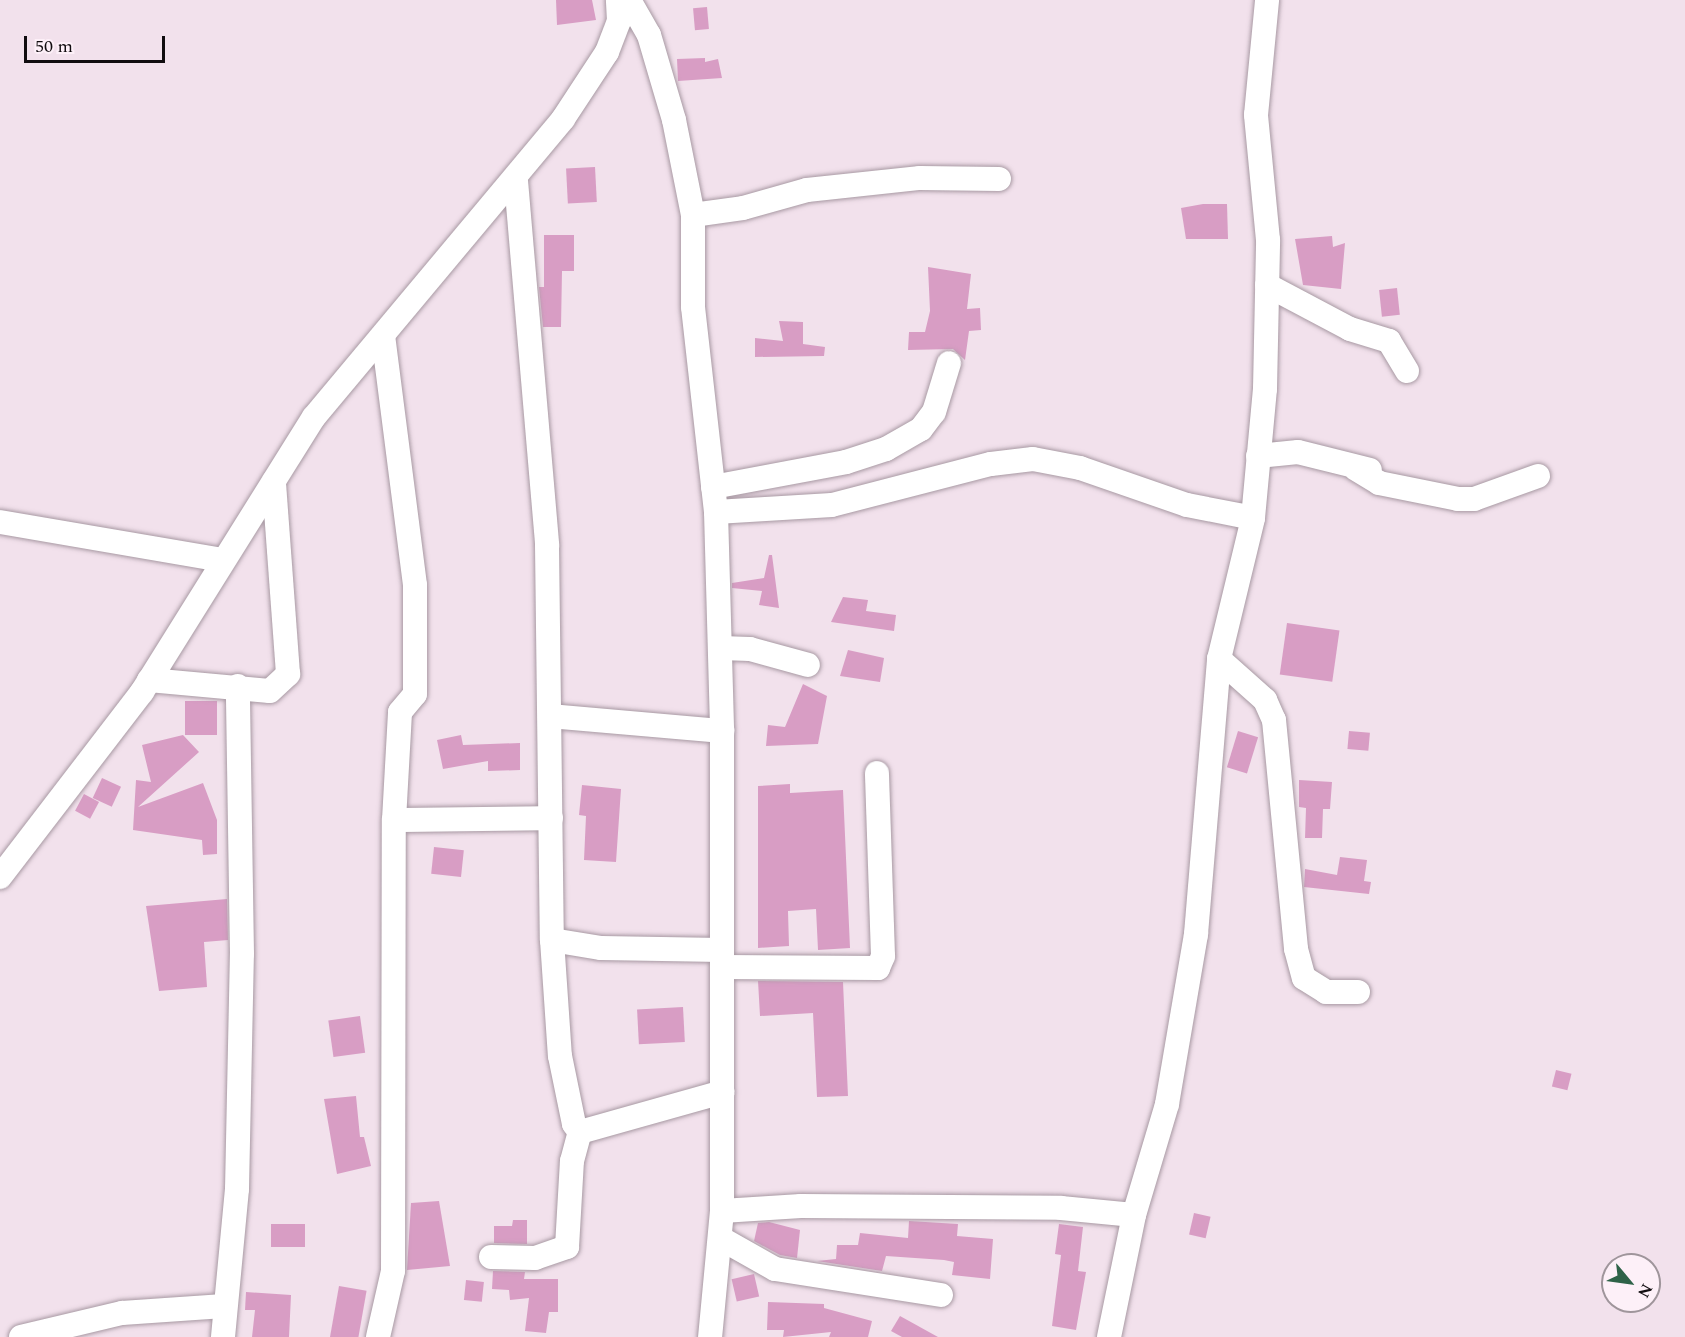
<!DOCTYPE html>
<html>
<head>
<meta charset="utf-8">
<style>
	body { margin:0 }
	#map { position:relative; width:1685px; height:1337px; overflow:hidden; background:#f2e1ec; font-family:Spectral,serif }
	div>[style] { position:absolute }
	.building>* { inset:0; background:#d89dc4; transform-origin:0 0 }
	.roads { filter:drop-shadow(0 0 2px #a899a3) drop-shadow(0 0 2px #a899a3) }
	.minor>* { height:24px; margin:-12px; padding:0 12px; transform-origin:12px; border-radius:12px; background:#fff }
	span { translate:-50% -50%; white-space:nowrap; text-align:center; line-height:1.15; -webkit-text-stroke:6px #fdf0f8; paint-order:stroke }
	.north { position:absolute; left:1601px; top:1253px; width:60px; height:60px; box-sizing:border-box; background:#fdf0f8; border:2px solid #9f959b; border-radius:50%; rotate:119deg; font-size:16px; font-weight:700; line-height:24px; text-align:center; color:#110c0f }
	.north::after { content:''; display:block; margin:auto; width:21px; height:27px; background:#2e6248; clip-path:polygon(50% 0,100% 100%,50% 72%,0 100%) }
	.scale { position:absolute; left:24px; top:36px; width:141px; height:27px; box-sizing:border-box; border:3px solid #110c0f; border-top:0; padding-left:8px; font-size:18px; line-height:21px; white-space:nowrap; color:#110c0f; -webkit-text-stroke:4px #fdf0f8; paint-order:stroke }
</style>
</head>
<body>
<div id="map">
	<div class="building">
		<div style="clip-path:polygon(556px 0,592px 0,596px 20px,557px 25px)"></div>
		<div style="left:707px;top:7px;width:22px;height:14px;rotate:85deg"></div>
		<div style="clip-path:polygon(705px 58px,705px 62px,718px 59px,722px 78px,678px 81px,677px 59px)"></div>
		<div style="left:595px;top:167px;width:35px;height:29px;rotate:87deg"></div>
		<div style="clip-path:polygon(1203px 204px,1227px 204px,1228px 239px,1186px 239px,1181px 208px)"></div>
		<div style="clip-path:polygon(544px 235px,574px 235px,574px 271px,562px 271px,561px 327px,543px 327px,539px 287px,544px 287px)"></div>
		<div style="clip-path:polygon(1332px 236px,1333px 247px,1345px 243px,1341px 289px,1303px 285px,1295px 239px)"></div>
		<div style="clip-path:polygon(928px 267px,971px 274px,967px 309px,980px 308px,981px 330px,969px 331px,965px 360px,953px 349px,908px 350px,909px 332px,925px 332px,930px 311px)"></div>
		<div style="left:1397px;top:288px;width:27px;height:18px;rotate:84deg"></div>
		<div style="clip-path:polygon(779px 321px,803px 322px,803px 344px,825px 347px,824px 356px,755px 357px,755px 338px,783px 341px)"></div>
		<div style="clip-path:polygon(769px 555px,772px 555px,779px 608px,759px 605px,762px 591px,732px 588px,732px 583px,764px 578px)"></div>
		<div style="clip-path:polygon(843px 597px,868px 600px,866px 611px,896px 615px,894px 631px,831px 622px)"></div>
		<div style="left:1287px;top:623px;width:53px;height:52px;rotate:8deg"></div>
		<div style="clip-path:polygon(848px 650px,884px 658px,880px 682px,840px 676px)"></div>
		<div style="clip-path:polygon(803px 684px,827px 696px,818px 744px,766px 746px,768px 725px,785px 727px)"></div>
		<div style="left:185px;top:701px;width:32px;height:34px"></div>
		<div style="left:1238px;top:731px;width:21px;height:38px;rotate:17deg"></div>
		<div style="left:1349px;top:731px;width:21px;height:18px;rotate:5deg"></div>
		<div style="clip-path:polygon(183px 735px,199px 752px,138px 807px,203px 783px,217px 820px,217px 854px,203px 855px,202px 840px,133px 830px,136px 780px,151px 782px,142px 745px)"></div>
		<div style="clip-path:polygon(461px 735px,463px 745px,520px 743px,520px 770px,488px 771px,488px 761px,443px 769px,437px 740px)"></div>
		<div style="left:102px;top:778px;width:21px;height:22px;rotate:25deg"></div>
		<div style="clip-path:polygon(1299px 780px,1332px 782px,1330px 809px,1323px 809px,1322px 838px,1305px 838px,1306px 808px,1299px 807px)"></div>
		<div style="clip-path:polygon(790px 784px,790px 793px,843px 790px,850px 948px,818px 950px,816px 909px,788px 911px,789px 946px,758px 948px,758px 786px)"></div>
		<div style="clip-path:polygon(582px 785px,621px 789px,616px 862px,584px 860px,586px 816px,579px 815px)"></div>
		<div style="left:84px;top:794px;width:17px;height:19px;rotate:28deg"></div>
		<div style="left:434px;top:847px;width:30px;height:27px;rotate:6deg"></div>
		<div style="clip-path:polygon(1340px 857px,1367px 860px,1364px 881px,1371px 882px,1369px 894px,1304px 887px,1305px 869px,1337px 875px)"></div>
		<div style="clip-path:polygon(227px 899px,228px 940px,204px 942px,207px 987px,159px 991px,146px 906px)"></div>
		<div style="clip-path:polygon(758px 981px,843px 982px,848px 1096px,817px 1097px,813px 1013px,760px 1016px)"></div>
		<div style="left:683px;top:1007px;width:35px;height:46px;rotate:87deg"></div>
		<div style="left:360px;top:1016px;width:37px;height:32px;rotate:82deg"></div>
		<div style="left:1556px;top:1070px;width:16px;height:17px;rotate:14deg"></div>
		<div style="clip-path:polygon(356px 1096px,360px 1137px,364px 1137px,371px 1166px,337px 1174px,324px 1099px)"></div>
		<div style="clip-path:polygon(439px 1201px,450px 1266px,407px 1270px,411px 1203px)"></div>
		<div style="left:1194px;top:1213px;width:17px;height:22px;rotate:13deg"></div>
		<div style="clip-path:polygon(513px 1220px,527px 1220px,527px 1244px,494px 1243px,494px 1226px,512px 1226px)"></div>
		<div style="clip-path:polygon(909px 1221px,958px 1224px,957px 1236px,993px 1239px,990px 1279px,952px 1275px,954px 1262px,944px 1260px,886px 1256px,882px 1271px,817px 1261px,836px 1259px,837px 1245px,858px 1245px,860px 1233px,908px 1238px)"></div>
		<div style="clip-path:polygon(769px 1222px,800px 1230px,797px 1258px,780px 1255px,754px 1241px,758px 1223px)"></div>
		<div style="left:271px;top:1224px;width:34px;height:23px"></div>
		<div style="clip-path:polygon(1059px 1224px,1083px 1227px,1078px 1271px,1086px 1272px,1076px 1330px,1052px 1326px,1061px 1255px,1055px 1254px)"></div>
		<div style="clip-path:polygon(493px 1271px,525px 1272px,524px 1279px,558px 1279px,558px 1312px,549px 1312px,546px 1333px,525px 1331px,529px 1298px,510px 1300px,509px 1290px,492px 1289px)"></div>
		<div style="left:754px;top:1274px;width:23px;height:23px;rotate:77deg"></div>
		<div style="left:466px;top:1280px;width:18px;height:20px;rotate:6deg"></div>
		<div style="left:339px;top:1286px;width:28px;height:52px;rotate:10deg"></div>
		<div style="clip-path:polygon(246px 1292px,291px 1295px,289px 1337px,252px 1337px,255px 1310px,245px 1310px)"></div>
		<div style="clip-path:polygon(768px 1302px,824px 1304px,824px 1308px,872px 1321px,868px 1337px,829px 1337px,831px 1332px,783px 1337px,784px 1330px,767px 1330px)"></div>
		<div style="clip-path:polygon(900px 1316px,938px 1337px,902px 1337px,891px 1331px)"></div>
	</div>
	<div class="roads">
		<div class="minor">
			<div style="left:629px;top:0;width:40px;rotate:60.3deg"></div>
			<div style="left:649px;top:35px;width:89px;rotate:73.6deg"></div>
			<div style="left:674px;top:120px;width:97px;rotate:78.7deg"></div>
			<div style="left:693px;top:215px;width:92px;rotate:90deg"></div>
			<div style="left:693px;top:307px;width:206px;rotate:83.6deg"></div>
			<div style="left:716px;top:512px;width:219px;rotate:88.4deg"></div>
			<div style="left:722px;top:731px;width:480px;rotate:90deg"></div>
			<div style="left:722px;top:1211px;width:127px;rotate:95.4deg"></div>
			<div style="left:516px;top:181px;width:365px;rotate:85.1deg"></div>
			<div style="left:547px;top:545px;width:395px;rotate:89.3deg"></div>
			<div style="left:552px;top:940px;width:116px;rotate:86.1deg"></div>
			<div style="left:560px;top:1056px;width:69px;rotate:78.4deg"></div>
			<div style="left:574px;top:1124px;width:10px;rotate:53deg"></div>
			<div style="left:580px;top:1132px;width:148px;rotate:-15.7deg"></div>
			<div style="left:693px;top:215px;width:50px;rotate:-8deg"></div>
			<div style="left:743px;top:208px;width:66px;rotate:-15.7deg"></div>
			<div style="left:807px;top:190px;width:114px;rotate:-6.1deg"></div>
			<div style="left:920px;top:178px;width:79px;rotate:0.7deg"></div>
			<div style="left:1267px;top:285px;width:94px;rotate:27.9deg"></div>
			<div style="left:1350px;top:329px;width:41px;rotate:17.1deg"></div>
			<div style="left:1389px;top:341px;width:35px;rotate:59deg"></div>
			<div style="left:1258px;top:456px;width:40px;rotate:-5.7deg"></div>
			<div style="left:1298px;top:452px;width:74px;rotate:14deg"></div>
			<div style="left:1356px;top:469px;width:27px;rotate:31deg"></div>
			<div style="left:1379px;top:483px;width:81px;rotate:11.4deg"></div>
			<div style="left:1458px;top:499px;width:16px"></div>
			<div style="left:1474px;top:499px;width:68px;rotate:-19.8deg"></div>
			<div style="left:713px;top:487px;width:135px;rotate:-10.6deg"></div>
			<div style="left:846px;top:462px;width:42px;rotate:-18deg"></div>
			<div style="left:886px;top:449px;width:40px;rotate:-29.7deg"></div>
			<div style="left:921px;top:429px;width:21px;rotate:-53deg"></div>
			<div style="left:934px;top:412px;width:51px;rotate:-73deg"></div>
			<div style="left:716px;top:512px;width:116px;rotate:-3.5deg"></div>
			<div style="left:832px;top:505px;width:164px;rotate:-14.5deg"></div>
			<div style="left:991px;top:464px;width:42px;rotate:-6.8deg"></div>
			<div style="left:1033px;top:459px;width:48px;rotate:10.8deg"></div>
			<div style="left:1080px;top:468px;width:113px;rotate:19.1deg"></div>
			<div style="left:1187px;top:505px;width:67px;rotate:11.1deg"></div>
			<div style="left:0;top:522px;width:226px;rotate:9.7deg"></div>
			<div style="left:721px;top:648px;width:29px;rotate:2deg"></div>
			<div style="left:750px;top:649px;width:60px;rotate:15.4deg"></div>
			<div style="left:1219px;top:659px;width:62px;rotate:41.7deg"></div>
			<div style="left:1265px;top:700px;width:22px;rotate:66deg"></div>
			<div style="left:1274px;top:720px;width:230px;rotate:84.5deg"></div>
			<div style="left:1296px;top:949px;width:30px;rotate:75deg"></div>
			<div style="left:1304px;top:978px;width:26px;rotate:32deg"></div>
			<div style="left:1326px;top:992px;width:32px"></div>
			<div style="left:149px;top:680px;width:121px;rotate:5.2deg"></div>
			<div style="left:270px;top:691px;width:25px;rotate:-43deg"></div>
			<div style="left:288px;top:674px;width:193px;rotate:-94.2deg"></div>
			<div style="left:550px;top:716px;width:173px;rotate:5deg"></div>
			<div style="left:394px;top:820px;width:157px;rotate:-0.7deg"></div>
			<div style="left:0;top:877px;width:233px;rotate:-52.5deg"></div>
			<div style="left:142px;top:692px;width:324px;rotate:-58deg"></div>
			<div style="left:314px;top:417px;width:388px;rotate:-50.1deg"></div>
			<div style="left:563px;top:119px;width:80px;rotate:-56.7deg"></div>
			<div style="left:607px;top:52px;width:33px;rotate:-69deg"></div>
			<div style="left:619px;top:21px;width:21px;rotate:-93deg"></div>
			<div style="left:552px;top:940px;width:50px;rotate:9.3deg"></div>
			<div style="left:601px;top:948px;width:121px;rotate:0.9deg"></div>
			<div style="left:722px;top:967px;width:156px;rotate:0.4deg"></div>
			<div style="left:878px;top:968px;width:13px;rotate:-67deg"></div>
			<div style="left:883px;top:956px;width:183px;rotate:-91.9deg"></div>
			<div style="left:722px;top:1211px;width:79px;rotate:-3.6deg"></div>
			<div style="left:801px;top:1206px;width:260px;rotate:0.4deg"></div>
			<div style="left:1061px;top:1208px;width:73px;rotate:5.5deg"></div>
			<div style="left:720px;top:1238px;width:63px;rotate:29.4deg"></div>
			<div style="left:775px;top:1269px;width:168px;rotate:8.9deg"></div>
			<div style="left:491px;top:1257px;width:44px;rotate:1.3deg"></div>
			<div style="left:535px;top:1258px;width:34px;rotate:-19deg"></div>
			<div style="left:567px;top:1247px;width:86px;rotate:-86.7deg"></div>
			<div style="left:572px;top:1161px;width:30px;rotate:-75deg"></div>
			<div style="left:21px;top:1337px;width:104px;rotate:-13.4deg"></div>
			<div style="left:122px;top:1313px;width:102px;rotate:-3.9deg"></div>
			<div style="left:223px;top:1337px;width:149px;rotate:-84.6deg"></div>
			<div style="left:237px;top:1189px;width:235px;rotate:-88.8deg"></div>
			<div style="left:242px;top:954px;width:268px;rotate:-90.9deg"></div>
			<div style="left:378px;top:1337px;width:68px;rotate:-77.2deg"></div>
			<div style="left:393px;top:1271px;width:451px;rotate:-89.9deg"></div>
			<div style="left:394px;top:820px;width:108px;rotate:-86.8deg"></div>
			<div style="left:400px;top:712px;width:23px;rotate:-50deg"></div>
			<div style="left:415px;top:694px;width:109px;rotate:-90deg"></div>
			<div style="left:415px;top:585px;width:251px;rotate:-97.3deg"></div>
			<div style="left:1109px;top:1337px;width:125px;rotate:-78.4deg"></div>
			<div style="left:1134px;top:1215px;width:116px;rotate:-73.4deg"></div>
			<div style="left:1167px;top:1104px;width:172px;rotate:-80.3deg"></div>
			<div style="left:1196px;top:934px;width:276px;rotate:-85.2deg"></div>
			<div style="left:1219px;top:659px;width:145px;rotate:-76.4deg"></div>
			<div style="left:1253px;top:518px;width:130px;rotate:-84.7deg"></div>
			<div style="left:1265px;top:389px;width:149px;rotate:-88.8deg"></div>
			<div style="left:1268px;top:240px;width:126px;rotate:-95.5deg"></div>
			<div style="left:1256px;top:115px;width:116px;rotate:-84.5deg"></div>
		</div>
	</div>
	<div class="north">N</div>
	<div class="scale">50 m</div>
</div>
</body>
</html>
